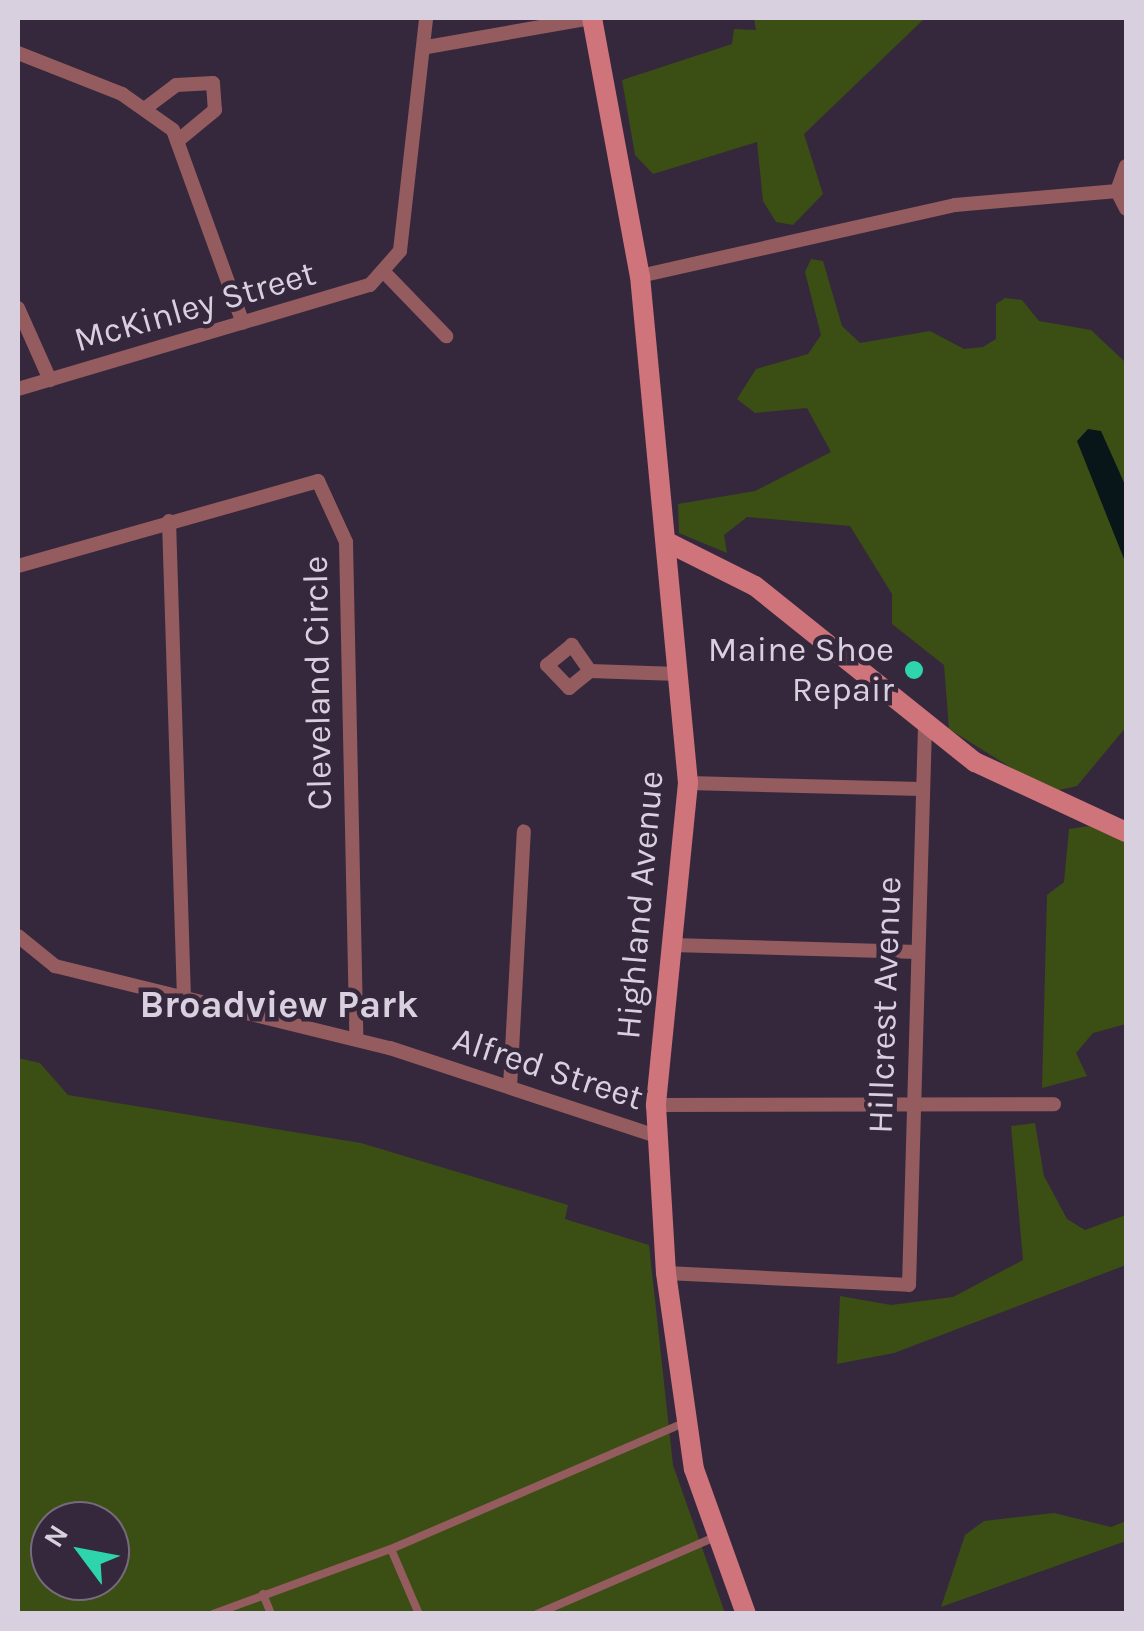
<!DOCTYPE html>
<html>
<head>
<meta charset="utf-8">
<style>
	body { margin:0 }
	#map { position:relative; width:1144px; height:1631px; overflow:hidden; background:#35283d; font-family:Karla,sans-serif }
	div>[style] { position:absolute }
	.green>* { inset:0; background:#3b4e13 }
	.water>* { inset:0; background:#08161a }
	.lane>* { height:8px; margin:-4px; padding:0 4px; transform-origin:4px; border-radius:4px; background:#955c60 }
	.street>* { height:14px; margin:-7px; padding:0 7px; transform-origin:7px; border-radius:7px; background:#955c60 }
	.secondary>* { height:20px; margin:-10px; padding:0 10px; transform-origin:10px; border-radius:10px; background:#cf747b }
	.dots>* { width:28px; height:28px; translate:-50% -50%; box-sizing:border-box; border:5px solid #35283d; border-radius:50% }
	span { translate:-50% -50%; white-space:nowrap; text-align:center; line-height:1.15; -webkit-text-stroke:9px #35283d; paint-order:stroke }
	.street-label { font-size:35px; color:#d8d0de }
	.poi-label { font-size:35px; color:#d8d0de }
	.right { translate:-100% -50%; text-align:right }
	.neighbourhood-label { font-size:38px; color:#d8d0de; font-weight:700 }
	.frame { position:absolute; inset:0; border:20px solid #d8d0de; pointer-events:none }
	.north { position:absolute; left:30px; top:1501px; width:100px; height:100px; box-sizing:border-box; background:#35283d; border:2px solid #766b7d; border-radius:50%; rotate:302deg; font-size:28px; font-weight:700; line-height:40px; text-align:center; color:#d8d0de }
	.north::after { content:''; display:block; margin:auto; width:35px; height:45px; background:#2ed4aa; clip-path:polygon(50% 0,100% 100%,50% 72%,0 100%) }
</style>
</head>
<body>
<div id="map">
	<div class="green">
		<div style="clip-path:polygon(754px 18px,925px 18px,804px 134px,823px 194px,793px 225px,776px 222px,763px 201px,757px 142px,653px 174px,635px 155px,622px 80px,732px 44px,734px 29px,756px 30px)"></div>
		<div style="clip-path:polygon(811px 259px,823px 261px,842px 326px,860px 343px,930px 331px,964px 349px,983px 347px,996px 339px,996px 304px,1005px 298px,1022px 300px,1039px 321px,1091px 330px,1126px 363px,1126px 727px,1077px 786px,1050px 792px,949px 729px,944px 665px,892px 624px,892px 594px,850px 526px,747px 517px,724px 535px,727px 553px,679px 533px,678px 504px,755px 491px,831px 452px,807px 408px,755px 413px,737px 399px,756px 369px,808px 354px,821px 335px,805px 272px)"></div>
		<div style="clip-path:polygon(1089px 826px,1126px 843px,1126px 1024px,1093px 1033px,1076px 1053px,1087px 1076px,1042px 1088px,1047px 895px,1064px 882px,1069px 829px)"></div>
		<div style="clip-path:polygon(evenodd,18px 1058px,40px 1063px,68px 1095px,361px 1143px,568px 1205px,565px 1219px,649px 1245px,673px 1465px,725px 1613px,18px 1613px,18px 1058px,50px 1521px,110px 1521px,110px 1581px,50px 1581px,50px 1521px)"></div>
		<div style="clip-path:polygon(1035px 1123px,1044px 1176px,1067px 1219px,1085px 1230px,1126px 1215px,1126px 1265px,894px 1353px,837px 1364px,840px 1296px,891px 1305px,953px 1297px,1023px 1260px,1011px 1126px)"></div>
		<div style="clip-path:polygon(1054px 1513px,1111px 1527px,1126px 1521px,1126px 1541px,941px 1607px,965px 1535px,984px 1521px)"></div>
	</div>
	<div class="water">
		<div style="clip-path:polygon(1088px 429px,1101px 431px,1126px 487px,1126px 564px,1077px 441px)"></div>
	</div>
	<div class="lane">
		<div style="left:391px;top:1549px;width:319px;rotate:-23.3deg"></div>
		<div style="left:263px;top:1594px;width:22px;rotate:68deg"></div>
		<div style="left:213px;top:1614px;width:189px;rotate:-20.1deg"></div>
		<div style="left:391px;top:1549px;width:71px;rotate:66.7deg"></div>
		<div style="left:537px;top:1614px;width:192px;rotate:-23.4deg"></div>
	</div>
	<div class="street">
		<div style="left:427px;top:47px;width:168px;rotate:-10deg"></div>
		<div style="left:18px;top:53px;width:112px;rotate:21.5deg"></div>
		<div style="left:122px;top:94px;width:62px;rotate:35.2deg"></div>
		<div style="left:173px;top:130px;width:205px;rotate:70.1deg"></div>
		<div style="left:147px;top:107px;width:36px;rotate:-37deg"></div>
		<div style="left:176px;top:85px;width:37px;rotate:-3deg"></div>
		<div style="left:213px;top:83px;width:27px;rotate:86deg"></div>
		<div style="left:215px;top:110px;width:45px;rotate:140.4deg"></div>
		<div style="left:1126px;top:166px;width:27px;rotate:110deg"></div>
		<div style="left:1117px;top:191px;width:20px;rotate:63deg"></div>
		<div style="left:383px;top:271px;width:91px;rotate:45.9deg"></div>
		<div style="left:640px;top:276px;width:323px;rotate:-12.7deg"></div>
		<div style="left:955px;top:205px;width:163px;rotate:-4.9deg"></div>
		<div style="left:18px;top:308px;width:79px;rotate:66deg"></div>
		<div style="left:18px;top:389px;width:367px;rotate:-16.5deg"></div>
		<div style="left:370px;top:285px;width:45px;rotate:-48.6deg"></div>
		<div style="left:400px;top:251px;width:234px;rotate:-83.6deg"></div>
		<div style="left:169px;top:521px;width:475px;rotate:88.2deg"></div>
		<div style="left:18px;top:566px;width:312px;rotate:-15.8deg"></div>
		<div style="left:318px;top:481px;width:67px;rotate:65.3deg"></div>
		<div style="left:346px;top:542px;width:497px;rotate:88.8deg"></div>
		<div style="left:590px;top:671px;width:32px;rotate:-125deg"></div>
		<div style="left:572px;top:645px;width:32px;rotate:141deg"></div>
		<div style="left:547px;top:665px;width:32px;rotate:46deg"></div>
		<div style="left:569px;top:688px;width:27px;rotate:-39deg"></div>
		<div style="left:590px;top:671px;width:88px;rotate:2deg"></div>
		<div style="left:688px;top:783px;width:233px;rotate:1.5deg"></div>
		<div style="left:18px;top:936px;width:48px;rotate:39deg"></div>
		<div style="left:55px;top:966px;width:345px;rotate:13.8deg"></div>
		<div style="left:390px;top:1048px;width:280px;rotate:18.3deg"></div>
		<div style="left:671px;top:945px;width:247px;rotate:1.6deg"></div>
		<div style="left:510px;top:1087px;width:256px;rotate:-86.9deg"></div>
		<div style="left:656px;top:1105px;width:398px;rotate:-0.1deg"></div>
		<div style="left:666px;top:1273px;width:243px;rotate:2.8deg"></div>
		<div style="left:909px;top:1285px;width:558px;rotate:-88.36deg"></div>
	</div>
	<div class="secondary">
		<div style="left:592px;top:18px;width:262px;rotate:79.5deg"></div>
		<div style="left:640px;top:276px;width:509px;rotate:84.59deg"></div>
		<div style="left:688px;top:783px;width:324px;rotate:95.7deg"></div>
		<div style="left:656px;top:1105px;width:168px;rotate:86.6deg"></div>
		<div style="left:666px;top:1273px;width:198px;rotate:81.9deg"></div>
		<div style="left:694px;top:1469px;width:154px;rotate:70.3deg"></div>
		<div style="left:669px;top:543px;width:96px;rotate:26.6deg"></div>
		<div style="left:755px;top:586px;width:282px;rotate:38.7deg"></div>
		<div style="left:975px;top:762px;width:166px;rotate:24.9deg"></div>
	</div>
	<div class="dots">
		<div style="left:914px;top:670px;background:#2ed4aa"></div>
	</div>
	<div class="street-label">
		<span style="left:195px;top:307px;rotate:-16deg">McKinley Street</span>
		<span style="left:318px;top:683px;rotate:-91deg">Cleveland Circle</span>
		<span style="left:640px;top:905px;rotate:-85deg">Highland Avenue</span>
		<span style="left:885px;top:1005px;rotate:-88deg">Hillcrest Avenue</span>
		<span style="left:548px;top:1069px;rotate:18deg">Alfred Street</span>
	</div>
	<div class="poi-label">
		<span class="right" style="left:894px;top:670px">Maine Shoe<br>Repair</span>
	</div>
	<div class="neighbourhood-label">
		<span style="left:279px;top:1005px">Broadview Park</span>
	</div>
	<div class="frame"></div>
	<div class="north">N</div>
</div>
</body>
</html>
